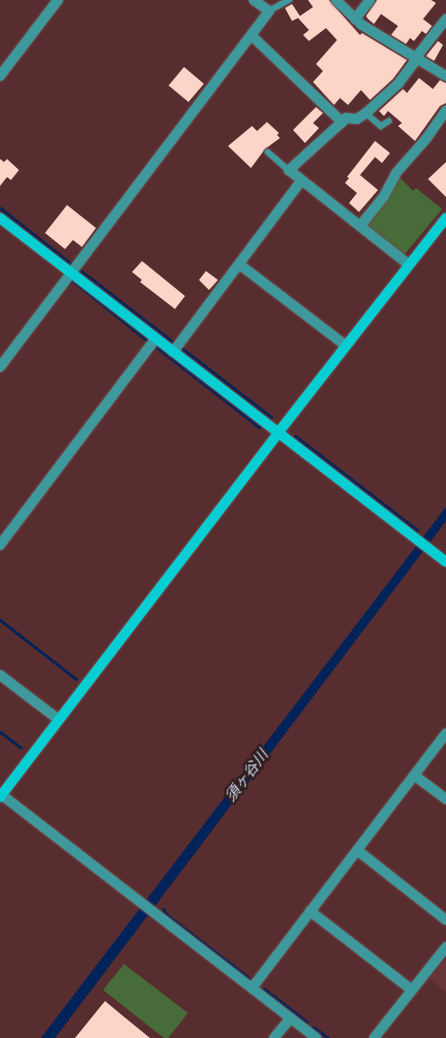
<!DOCTYPE html>
<html>
<head>
<meta charset="utf-8">
<style>
	body { margin:0 }
	#map { position:relative; width:446px; height:1038px; overflow:hidden; background:#582d2f; font-family:"Source Sans 3","Noto Sans JP",sans-serif }
	div>[style] { position:absolute }
	.built>* { inset:0; background:#673537 }
	.green>* { inset:0; background:#476c39 }
	.water>* { inset:0; background:#002359 }
	.stream>* { height:3px; margin:-1.5px; padding:0 1.5px; transform-origin:1.5px; border-radius:1.5px; background:#002359 }
	.building>* { inset:0; background:#fdd4c8; transform-origin:0 0 }
	.roads { filter:drop-shadow(0 0 1px #754c4e) drop-shadow(0 0 1px #754c4e) }
	.lane>* { height:5.5px; margin:-2.75px; padding:0 2.75px; transform-origin:2.75px; border-radius:2.75px; background:#3d999c }
	.street>* { height:10px; margin:-5px; padding:0 5px; transform-origin:5px; border-radius:5px; background:#3d999c }
	.secondary>* { height:10px; margin:-5px; padding:0 5px; transform-origin:5px; border-radius:5px; background:#07ced3 }
	span { translate:-50% -50%; white-space:nowrap; text-align:center; line-height:1.15; -webkit-text-stroke:5px #301d1d; paint-order:stroke }
	.water-label { font-size:15px; color:#cddbf0; font-style:italic }
</style>
</head>
<body>
<div id="map">
	<div class="built">
		<div style="clip-path:polygon(444px 960px,446px 962px,446px 992px,429px 979px)"></div>
	</div>
	<div class="green">
		<div style="clip-path:polygon(397px 175px,413px 191px,416px 188px,442px 209px,404px 255px,366px 225px)"></div>
		<div style="clip-path:polygon(124px 964px,188px 1013px,168px 1038px,164px 1038px,103px 990px)"></div>
	</div>
	<div class="water">
		<div style="clip-path:polygon(446px 507px,446px 521px,55px 1038px,41px 1038px)"></div>
	</div>
	<div class="stream">
		<div style="left:0;top:208px;width:89px;rotate:38.2deg"></div>
		<div style="left:81px;top:271px;width:116px;rotate:37.7deg"></div>
		<div style="left:69px;top:282px;width:4px;rotate:-14deg"></div>
		<div style="left:73px;top:281px;width:97px;rotate:38.8deg"></div>
		<div style="left:155px;top:346px;width:132px;rotate:37.9deg"></div>
		<div style="left:180px;top:347px;width:115px;rotate:37.6deg"></div>
		<div style="left:295px;top:436px;width:154px;rotate:37.6deg"></div>
		<div style="left:0;top:620px;width:96px;rotate:37.8deg"></div>
		<div style="left:0;top:732px;width:26px;rotate:37deg"></div>
		<div style="left:163px;top:909px;width:7px;rotate:56deg"></div>
		<div style="left:167px;top:915px;width:103px;rotate:37.5deg"></div>
		<div style="left:264px;top:989px;width:54px;rotate:37.5deg"></div>
		<div style="left:313px;top:1027px;width:19px;rotate:36deg"></div>
	</div>
	<div class="building">
		<div style="clip-path:polygon(308px 0,329px 0,360px 35px,362px 33px,407px 60px,393px 79px,370px 100px,361px 90px,348px 105px,340px 98px,334px 105px,313px 82px,323px 71px,316px 64px,337px 40px,326px 28px,309px 41px,303px 35px,309px 30px,298px 18px,292px 21px,285px 8px,292px 4px,300px 16px,313px 7px)"></div>
		<div style="clip-path:polygon(377px 0,431px 0,436px 3px,423px 19px,432px 26px,426px 34px,422px 31px,414px 41px,410px 38px,406px 44px,391px 35px,398px 26px,381px 14px,374px 24px,368px 19px,366px 16px)"></div>
		<div style="clip-path:polygon(438px 41px,443px 45px,434px 61px,426px 56px)"></div>
		<div style="left:184px;top:67px;width:26px;height:24px;rotate:40deg"></div>
		<div style="clip-path:polygon(419px 78px,433px 89px,440px 80px,446px 83px,446px 103px,440px 106px,415px 141px,398px 126px,402px 123px,388px 111px,384px 116px,379px 111px,403px 89px,407px 93px)"></div>
		<div style="clip-path:polygon(316px 107px,323px 113px,313px 123px,319px 128px,305px 143px,293px 130px)"></div>
		<div style="clip-path:polygon(267px 122px,279px 133px,277px 135px,280px 138px,265px 149px,251px 168px,228px 146px,252px 126px,257px 131px)"></div>
		<div style="clip-path:polygon(375px 141px,390px 153px,382px 163px,375px 157px,360px 175px,378px 190px,359px 212px,349px 203px,357px 193px,345px 183px,349px 178px,347px 177px)"></div>
		<div style="clip-path:polygon(0 159px,4px 162px,7px 159px,19px 170px,11px 180px,7px 177px,0 186px)"></div>
		<div style="clip-path:polygon(446px 162px,446px 197px,428px 179px)"></div>
		<div style="clip-path:polygon(67px 205px,96px 228px,82px 247px,73px 240px,65px 249px,45px 233px)"></div>
		<div style="clip-path:polygon(142px 261px,185px 296px,175px 309px,140px 282px,142px 280px,132px 272px)"></div>
		<div style="clip-path:polygon(206px 271px,218px 280px,209px 290px,199px 280px)"></div>
		<div style="clip-path:polygon(105px 1001px,123px 1016px,150px 1038px,75px 1038px)"></div>
	</div>
	<div class="roads">
		<div class="lane">
			<div style="left:269px;top:11px;width:23px;rotate:-29deg"></div>
			<div style="left:366px;top:113px;width:20px;rotate:41deg"></div>
			<div style="left:381px;top:126px;width:9px;rotate:-32deg"></div>
			<div style="left:268px;top:152px;width:28px;rotate:41deg"></div>
		</div>
		<div class="street">
			<div style="left:336px;top:0;width:36px;rotate:44deg"></div>
			<div style="left:362px;top:25px;width:98px;rotate:31.3deg"></div>
			<div style="left:355px;top:19px;width:24px;rotate:-52deg"></div>
			<div style="left:251px;top:35px;width:126px;rotate:43.7deg"></div>
			<div style="left:342px;top:122px;width:72px;rotate:137.8deg"></div>
			<div style="left:289px;top:170px;width:152px;rotate:38.3deg"></div>
			<div style="left:417px;top:56px;width:47px;rotate:-51.9deg"></div>
			<div style="left:0;top:76px;width:96px;rotate:-52.7deg"></div>
			<div style="left:342px;top:122px;width:6px;rotate:-45deg"></div>
			<div style="left:346px;top:118px;width:11px;rotate:5deg"></div>
			<div style="left:357px;top:119px;width:11px;rotate:-34deg"></div>
			<div style="left:366px;top:113px;width:43px;rotate:-42.2deg"></div>
			<div style="left:398px;top:84px;width:34px;rotate:-53deg"></div>
			<div style="left:360px;top:226px;width:38px;rotate:-51deg"></div>
			<div style="left:384px;top:196px;width:26px;rotate:-62deg"></div>
			<div style="left:396px;top:173px;width:45px;rotate:-48.6deg"></div>
			<div style="left:426px;top:139px;width:35px;rotate:-55deg"></div>
			<div style="left:239px;top:264px;width:133px;rotate:37.4deg"></div>
			<div style="left:173px;top:352px;width:214px;rotate:-53.2deg"></div>
			<div style="left:0;top:367px;width:446px;rotate:-52.9deg"></div>
			<div style="left:269px;top:11px;width:19px;rotate:-144deg"></div>
			<div style="left:0;top:545px;width:259px;rotate:-53deg"></div>
			<div style="left:0;top:675px;width:73px;rotate:37.2deg"></div>
			<div style="left:414px;top:775px;width:40px;rotate:37deg"></div>
			<div style="left:2px;top:795px;width:397px;rotate:37.7deg"></div>
			<div style="left:357px;top:850px;width:113px;rotate:38.2deg"></div>
			<div style="left:310px;top:911px;width:129px;rotate:37.8deg"></div>
			<div style="left:252px;top:988px;width:320px;rotate:-52.7deg"></div>
			<div style="left:274px;top:1038px;width:26px;rotate:-50deg"></div>
			<div style="left:374px;top:1038px;width:116px;rotate:-51.6deg"></div>
		</div>
		<div class="secondary">
			<div style="left:0;top:218px;width:563px;rotate:37.64deg"></div>
			<div style="left:0;top:797px;width:458px;rotate:-52.6deg"></div>
			<div style="left:278px;top:433px;width:273px;rotate:-52deg"></div>
		</div>
	</div>
	<div class="water-label">
		<span style="left:247px;top:776px;rotate:-53deg">須ヶ谷川</span>
	</div>
</div>
</body>
</html>
